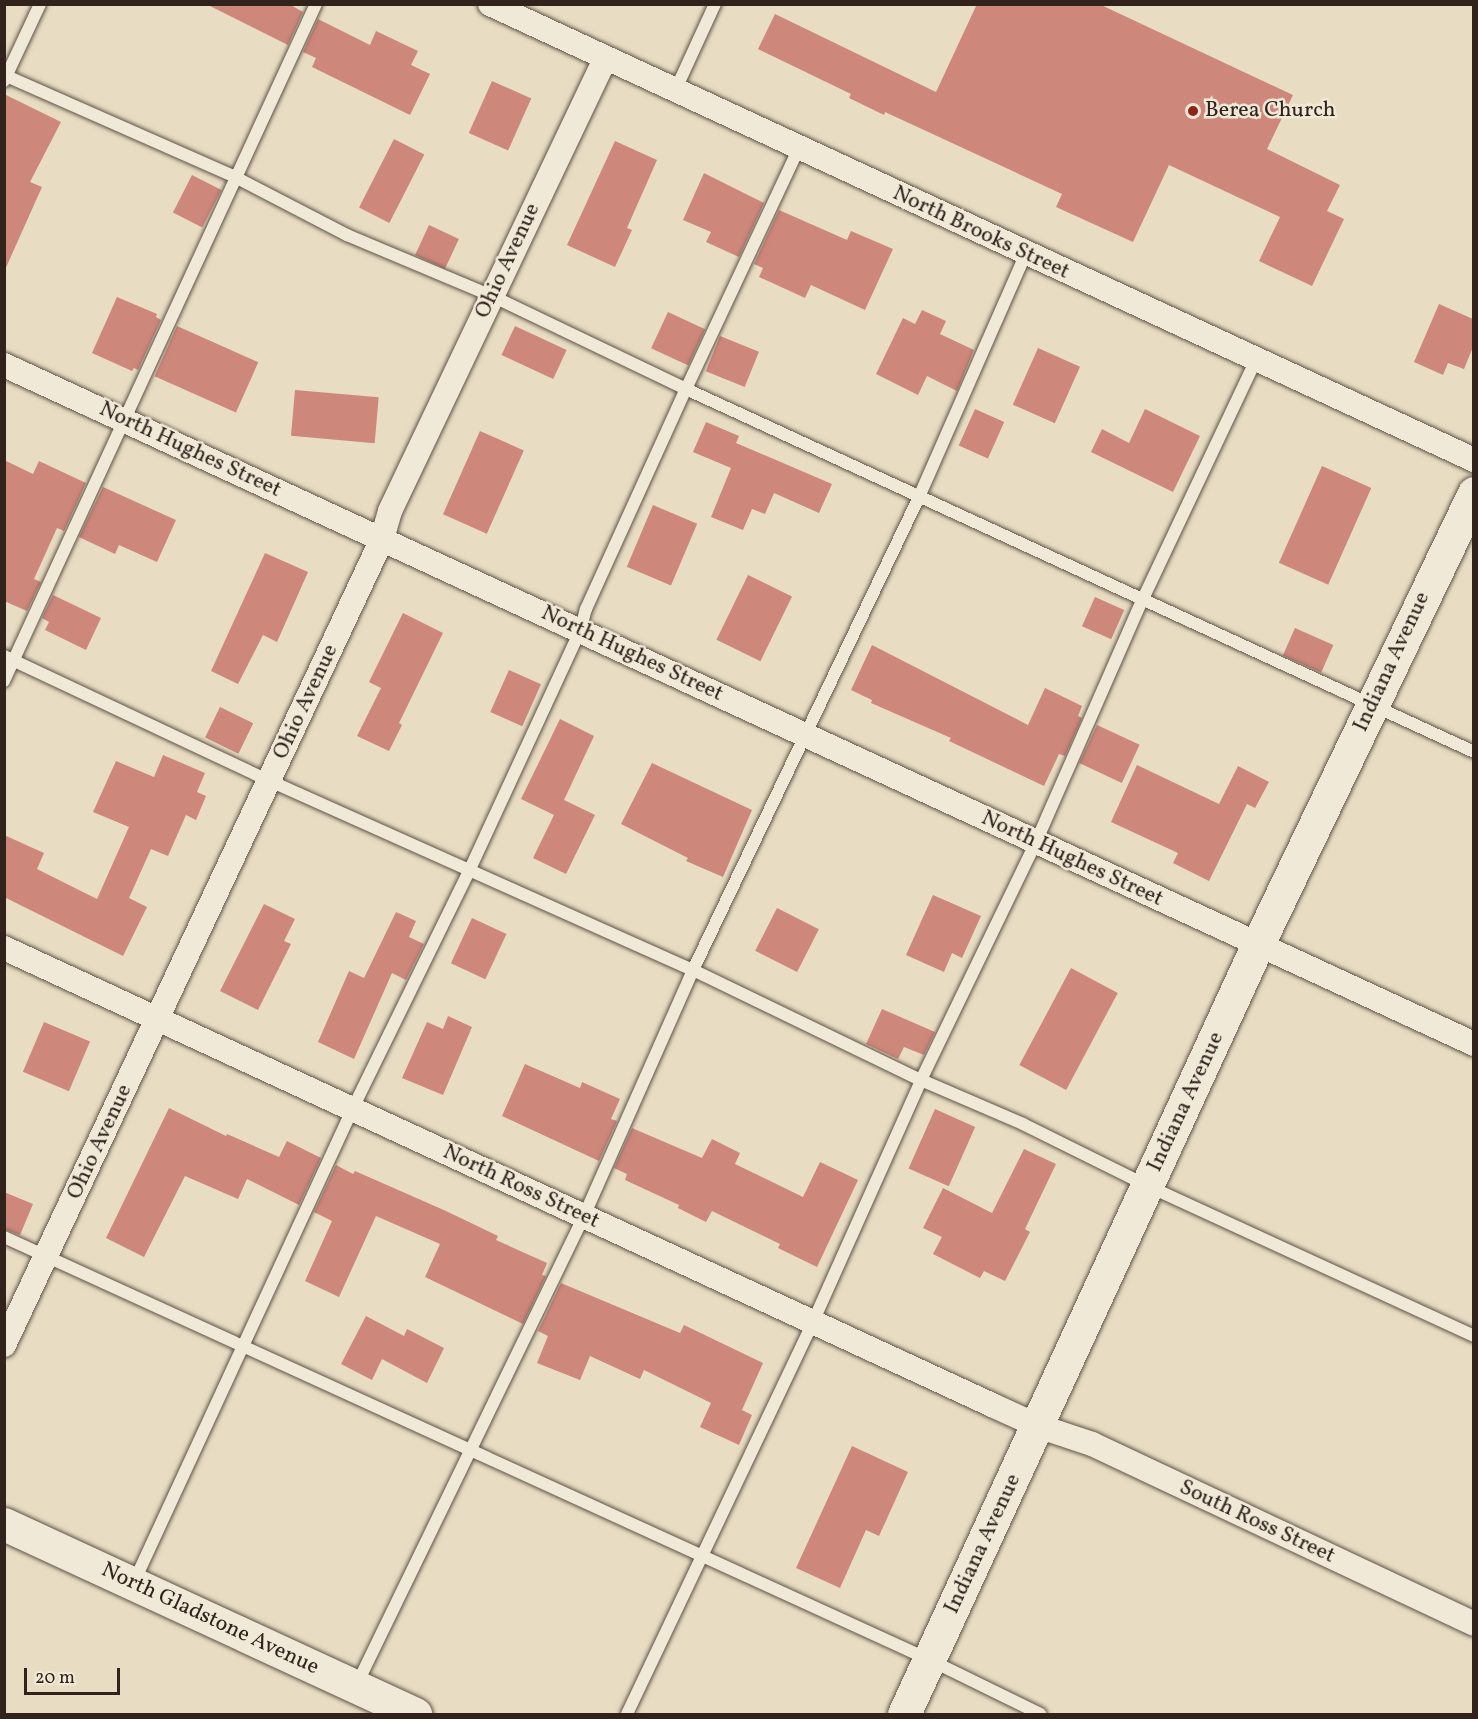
<!DOCTYPE html>
<html>
<head>
<meta charset="utf-8">
<style>
	body { margin:0 }
	#map { position:relative; width:1478px; height:1719px; overflow:hidden; background:#e8ddc3; font-family:Vollkorn,serif }
	div>[style] { position:absolute }
	.building>* { inset:0; background:#ce877b; transform-origin:0 0 }
	.roads { filter:drop-shadow(0 0 2px #5f5246) drop-shadow(0 0 2px #5f5246) }
	.lane>* { height:12px; margin:-6px; padding:0 6px; transform-origin:6px; border-radius:6px; background:#f0e9d8 }
	.street>* { height:24px; margin:-12px; padding:0 12px; transform-origin:12px; border-radius:12px; background:#f0e9d8 }
	.secondary>* { height:33px; margin:-16.5px; padding:0 16.5px; transform-origin:16.5px; border-radius:16.5px; background:#f0e9d8 }
	.dots>* { width:16px; height:16px; translate:-50% -50%; box-sizing:border-box; border:3px solid #f0e9d8; border-radius:50% }
	span { translate:-50% -50%; white-space:nowrap; text-align:center; line-height:1.15; -webkit-text-stroke:5px #f0e9d8; paint-order:stroke }
	.poi-label { font-size:22px; color:#31231c }
	.left { translate:0 -50%; text-align:left }
	.street-label { font-size:22px; color:#31231c }
	.frame { position:absolute; inset:0; border:6px solid #31231c; pointer-events:none }
	.scale { position:absolute; left:24px; top:1668px; width:96px; height:27px; box-sizing:border-box; border:3px solid #31231c; border-top:0; padding-left:8px; font-size:18px; line-height:21px; white-space:nowrap; color:#31231c; -webkit-text-stroke:4px #f0e9d8; paint-order:stroke }
</style>
</head>
<body>
<div id="map">
	<div class="building">
		<div style="clip-path:polygon(206px 4px,289px 4px,303px 12px,288px 45px)"></div>
		<div style="clip-path:polygon(977px 4px,1099px 4px,1293px 95px,1267px 149px,1340px 185px,1327px 211px,1344px 219px,1312px 286px,1259px 261px,1280px 217px,1169px 165px,1133px 242px,1056px 207px,1062px 194px,885px 112px,884px 115px,849px 98px,851px 94px,758px 49px,775px 14px,936px 92px)"></div>
		<div style="clip-path:polygon(318px 19px,370px 45px,376px 31px,418px 51px,411px 65px,430px 74px,410px 115px,312px 67px,316px 58px,303px 52px)"></div>
		<div style="left:492px;top:81px;width:43px;height:57px;rotate:24deg"></div>
		<div style="clip-path:polygon(4px 94px,61px 122px,30px 182px,42px 187px,4px 272px)"></div>
		<div style="left:394px;top:139px;width:34px;height:77px;rotate:27deg"></div>
		<div style="clip-path:polygon(615px 141px,657px 160px,627px 228px,632px 230px,615px 267px,567px 245px)"></div>
		<div style="clip-path:polygon(704px 173px,764px 203px,739px 257px,706px 242px,711px 232px,683px 220px)"></div>
		<div style="left:192px;top:175px;width:33px;height:42px;rotate:27deg"></div>
		<div style="clip-path:polygon(779px 210px,847px 240px,851px 231px,893px 249px,865px 310px,811px 285px,805px 298px,759px 277px,763px 268px,754px 264px)"></div>
		<div style="left:429px;top:225px;width:33px;height:33px;rotate:25deg"></div>
		<div style="clip-path:polygon(117px 297px,157px 314px,156px 317px,161px 320px,138px 370px,134px 368px,132px 371px,92px 353px)"></div>
		<div style="clip-path:polygon(1439px 304px,1473px 319px,1473px 347px,1464px 369px,1448px 363px,1443px 375px,1414px 362px)"></div>
		<div style="clip-path:polygon(922px 310px,946px 321px,940px 334px,974px 350px,957px 391px,927px 376px,918px 395px,876px 374px,903px 318px,915px 324px)"></div>
		<div style="left:668px;top:312px;width:41px;height:40px;rotate:25deg"></div>
		<div style="left:177px;top:326px;width:89px;height:55px;rotate:24deg"></div>
		<div style="left:515px;top:326px;width:57px;height:32px;rotate:25deg"></div>
		<div style="left:720px;top:336px;width:42px;height:38px;rotate:22deg"></div>
		<div style="left:1038px;top:348px;width:46px;height:62px;rotate:24deg"></div>
		<div style="left:295px;top:390px;width:84px;height:46px;rotate:5deg"></div>
		<div style="left:975px;top:409px;width:32px;height:40px;rotate:24deg"></div>
		<div style="clip-path:polygon(1145px 409px,1200px 436px,1173px 492px,1091px 452px,1102px 429px,1129px 443px)"></div>
		<div style="clip-path:polygon(706px 422px,739px 436px,736px 443px,832px 484px,819px 513px,774px 493px,765px 514px,752px 509px,743px 530px,711px 517px,731px 468px,693px 452px)"></div>
		<div style="left:480px;top:431px;width:48px;height:91px;rotate:24deg"></div>
		<div style="clip-path:polygon(4px 460px,33px 474px,39px 461px,86px 483px,64px 531px,57px 528px,34px 579px,41px 582px,27px 611px,4px 601px)"></div>
		<div style="left:1322px;top:466px;width:54px;height:106px;rotate:24deg"></div>
		<div style="clip-path:polygon(103px 487px,176px 520px,157px 562px,119px 545px,115px 554px,79px 537px)"></div>
		<div style="left:653px;top:505px;width:48px;height:67px;rotate:23deg"></div>
		<div style="clip-path:polygon(265px 553px,308px 572px,277px 642px,263px 635px,238px 684px,211px 671px)"></div>
		<div style="left:748px;top:575px;width:49px;height:72px;rotate:26deg"></div>
		<div style="clip-path:polygon(53px 595px,101px 618px,86px 650px,45px 630px,49px 622px,42px 618px)"></div>
		<div style="left:1095px;top:597px;width:32px;height:32px;rotate:24deg"></div>
		<div style="clip-path:polygon(403px 613px,443px 633px,399px 723px,402px 725px,389px 751px,357px 736px,381px 688px,369px 682px)"></div>
		<div style="left:1295px;top:628px;width:42px;height:30px;rotate:24deg"></div>
		<div style="clip-path:polygon(872px 645px,1028px 725px,1045px 688px,1082px 706px,1078px 716px,1082px 718px,1065px 756px,1059px 754px,1044px 786px,949px 741px,951px 738px,871px 703px,872px 700px,851px 690px)"></div>
		<div style="left:509px;top:670px;width:35px;height:46px;rotate:24deg"></div>
		<div style="left:220px;top:707px;width:37px;height:34px;rotate:26deg"></div>
		<div style="clip-path:polygon(560px 719px,594px 736px,564px 800px,595px 815px,566px 874px,533px 858px,554px 815px,521px 799px)"></div>
		<div style="left:1097px;top:725px;width:47px;height:42px;rotate:25deg"></div>
		<div style="clip-path:polygon(163px 755px,205px 773px,197px 792px,206px 796px,196px 820px,186px 815px,168px 856px,151px 849px,129px 898px,147px 907px,123px 956px,4px 897px,4px 835px,44px 853px,37px 869px,97px 899px,129px 827px,93px 812px,116px 761px,154px 777px)"></div>
		<div style="clip-path:polygon(652px 763px,752px 810px,723px 877px,686px 861px,688px 858px,621px 824px)"></div>
		<div style="clip-path:polygon(1137px 765px,1219px 804px,1238px 766px,1269px 782px,1255px 808px,1247px 804px,1209px 881px,1173px 863px,1178px 853px,1111px 822px)"></div>
		<div style="clip-path:polygon(933px 895px,981px 916px,962px 958px,952px 953px,944px 972px,906px 955px)"></div>
		<div style="clip-path:polygon(264px 904px,295px 919px,284px 941px,291px 944px,258px 1010px,220px 991px)"></div>
		<div style="left:777px;top:908px;width:47px;height:48px;rotate:27deg"></div>
		<div style="clip-path:polygon(396px 912px,416px 921px,409px 937px,424px 944px,406px 980px,392px 973px,354px 1059px,318px 1042px,349px 971px,364px 978px)"></div>
		<div style="left:472px;top:918px;width:38px;height:50px;rotate:25deg"></div>
		<div style="left:1071px;top:968px;width:53px;height:110px;rotate:28deg"></div>
		<div style="clip-path:polygon(882px 1009px,935px 1032px,924px 1055px,904px 1047px,898px 1059px,866px 1044px)"></div>
		<div style="clip-path:polygon(448px 1016px,472px 1027px,443px 1095px,402px 1078px,427px 1022px,443px 1029px)"></div>
		<div style="left:44px;top:1022px;width:50px;height:54px;rotate:23deg"></div>
		<div style="clip-path:polygon(525px 1064px,580px 1088px,582px 1082px,620px 1099px,611px 1119px,617px 1121px,599px 1161px,502px 1116px)"></div>
		<div style="clip-path:polygon(169px 1108px,226px 1136px,227px 1134px,279px 1157px,287px 1141px,321px 1158px,299px 1205px,247px 1179px,238px 1199px,185px 1176px,144px 1257px,106px 1238px)"></div>
		<div style="left:935px;top:1109px;width:44px;height:65px;rotate:24deg"></div>
		<div style="clip-path:polygon(632px 1128px,702px 1158px,712px 1139px,740px 1153px,735px 1164px,803px 1197px,820px 1162px,858px 1180px,817px 1267px,778px 1248px,780px 1244px,712px 1211px,706px 1222px,678px 1208px,679px 1205px,625px 1180px,627px 1174px,614px 1168px)"></div>
		<div style="clip-path:polygon(1024px 1149px,1056px 1164px,1025px 1229px,1030px 1232px,1005px 1281px,984px 1271px,980px 1278px,933px 1254px,942px 1237px,923px 1228px,943px 1188px,992px 1213px)"></div>
		<div style="clip-path:polygon(336px 1165px,353px 1174px,355px 1171px,446px 1211px,498px 1236px,496px 1240px,547px 1263px,542px 1275px,546px 1276px,523px 1324px,425px 1277px,440px 1244px,376px 1216px,339px 1297px,305px 1281px,332px 1221px,314px 1212px)"></div>
		<div style="clip-path:polygon(4px 1192px,33px 1204px,20px 1235px,4px 1229px)"></div>
		<div style="clip-path:polygon(561px 1283px,680px 1333px,684px 1325px,763px 1363px,742px 1410px,752px 1415px,739px 1445px,700px 1427px,711px 1403px,644px 1370px,640px 1379px,590px 1356px,580px 1380px,537px 1363px,548px 1336px,538px 1331px)"></div>
		<div style="clip-path:polygon(366px 1316px,404px 1336px,407px 1329px,444px 1348px,427px 1383px,382px 1359px,372px 1380px,341px 1364px)"></div>
		<div style="clip-path:polygon(852px 1446px,908px 1472px,879px 1536px,866px 1530px,840px 1588px,796px 1568px)"></div>
	</div>
	<div class="roads">
		<div class="lane">
			<div style="left:4px;top:75px;width:255px;rotate:23.8deg"></div>
			<div style="left:237px;top:178px;width:124px;rotate:27.4deg"></div>
			<div style="left:347px;top:235px;width:157px;rotate:22.8deg"></div>
			<div style="left:492px;top:296px;width:215px;rotate:25.6deg"></div>
			<div style="left:686px;top:389px;width:868px;rotate:24.73deg"></div>
			<div style="left:4px;top:81px;width:85px;rotate:-64.9deg"></div>
			<div style="left:675px;top:91px;width:96px;rotate:-65.3deg"></div>
			<div style="left:4px;top:656px;width:294px;rotate:25.2deg"></div>
			<div style="left:270px;top:781px;width:463px;rotate:24.1deg"></div>
			<div style="left:693px;top:970px;width:253px;rotate:25.8deg"></div>
			<div style="left:921px;top:1080px;width:111px;rotate:23.3deg"></div>
			<div style="left:1023px;top:1124px;width:140px;rotate:26.4deg"></div>
			<div style="left:1148px;top:1186px;width:359px;rotate:24.7deg"></div>
			<div style="left:4px;top:681px;width:745px;rotate:-65.26deg"></div>
			<div style="left:4px;top:1237px;width:1018px;rotate:24.55deg"></div>
			<div style="left:930px;top:1660px;width:123px;rotate:26.1deg"></div>
			<div style="left:134px;top:1582px;width:522px;rotate:-65.2deg"></div>
			<div style="left:353px;top:1108px;width:266px;rotate:-63.9deg"></div>
			<div style="left:470px;top:869px;width:262px;rotate:-65.2deg"></div>
			<div style="left:580px;top:631px;width:23px;rotate:-75deg"></div>
			<div style="left:586px;top:609px;width:242px;rotate:-65.6deg"></div>
			<div style="left:686px;top:389px;width:266px;rotate:-64.9deg"></div>
			<div style="left:357px;top:1684px;width:520px;rotate:-64.12deg"></div>
			<div style="left:584px;top:1216px;width:269px;rotate:-66.1deg"></div>
			<div style="left:693px;top:970px;width:524px;rotate:-64.46deg"></div>
			<div style="left:919px;top:497px;width:266px;rotate:-66.3deg"></div>
			<div style="left:627px;top:1714px;width:434px;rotate:-64.6deg"></div>
			<div style="left:813px;top:1322px;width:265px;rotate:-65.9deg"></div>
			<div style="left:921px;top:1080px;width:264px;rotate:-64.2deg"></div>
			<div style="left:1036px;top:842px;width:263px;rotate:-66.3deg"></div>
			<div style="left:1142px;top:601px;width:267px;rotate:-64.7deg"></div>
		</div>
		<div class="street">
			<div style="left:490px;top:4px;width:1085px;rotate:24.86deg"></div>
			<div style="left:4px;top:365px;width:1619px;rotate:24.79deg"></div>
			<div style="left:4px;top:948px;width:1089px;rotate:24.82deg"></div>
			<div style="left:992px;top:1405px;width:51px;rotate:24.5deg"></div>
			<div style="left:1038px;top:1426px;width:57px;rotate:18.4deg"></div>
			<div style="left:1092px;top:1444px;width:422px;rotate:25.2deg"></div>
			<div style="left:4px;top:1345px;width:890px;rotate:-64.87deg"></div>
			<div style="left:382px;top:539px;width:29px;rotate:-74deg"></div>
			<div style="left:390px;top:511px;width:501px;rotate:-64.56deg"></div>
		</div>
		<div class="secondary">
			<div style="left:4px;top:1524px;width:453px;rotate:24.8deg"></div>
			<div style="left:904px;top:1714px;width:847px;rotate:-65.31deg"></div>
			<div style="left:1258px;top:944px;width:500px;rotate:-64.41deg"></div>
		</div>
	</div>
	<div class="dots">
		<div style="left:1193px;top:111px;background:#8f2418"></div>
	</div>
	<div class="poi-label">
		<span class="left" style="left:1205px;top:111px">Berea Church</span>
	</div>
	<div class="street-label">
		<span style="left:981px;top:233px;rotate:25deg">North Brooks Street</span>
		<span style="left:508px;top:261px;rotate:-65deg">Ohio Avenue</span>
		<span style="left:190px;top:450px;rotate:25deg">North Hughes Street</span>
		<span style="left:632px;top:654px;rotate:25deg">North Hughes Street</span>
		<span style="left:1392px;top:662px;rotate:-65deg">Indiana Avenue</span>
		<span style="left:306px;top:702px;rotate:-65deg">Ohio Avenue</span>
		<span style="left:1072px;top:859px;rotate:25deg">North Hughes Street</span>
		<span style="left:1186px;top:1102px;rotate:-65deg">Indiana Avenue</span>
		<span style="left:100px;top:1142px;rotate:-65deg">Ohio Avenue</span>
		<span style="left:521px;top:1187px;rotate:25deg">North Ross Street</span>
		<span style="left:1257px;top:1522px;rotate:25deg">South Ross Street</span>
		<span style="left:983px;top:1544px;rotate:-65deg">Indiana Avenue</span>
		<span style="left:210px;top:1619px;rotate:25deg">North Gladstone Avenue</span>
	</div>
	<div class="frame"></div>
	<div class="scale">20 m</div>
</div>
</body>
</html>
